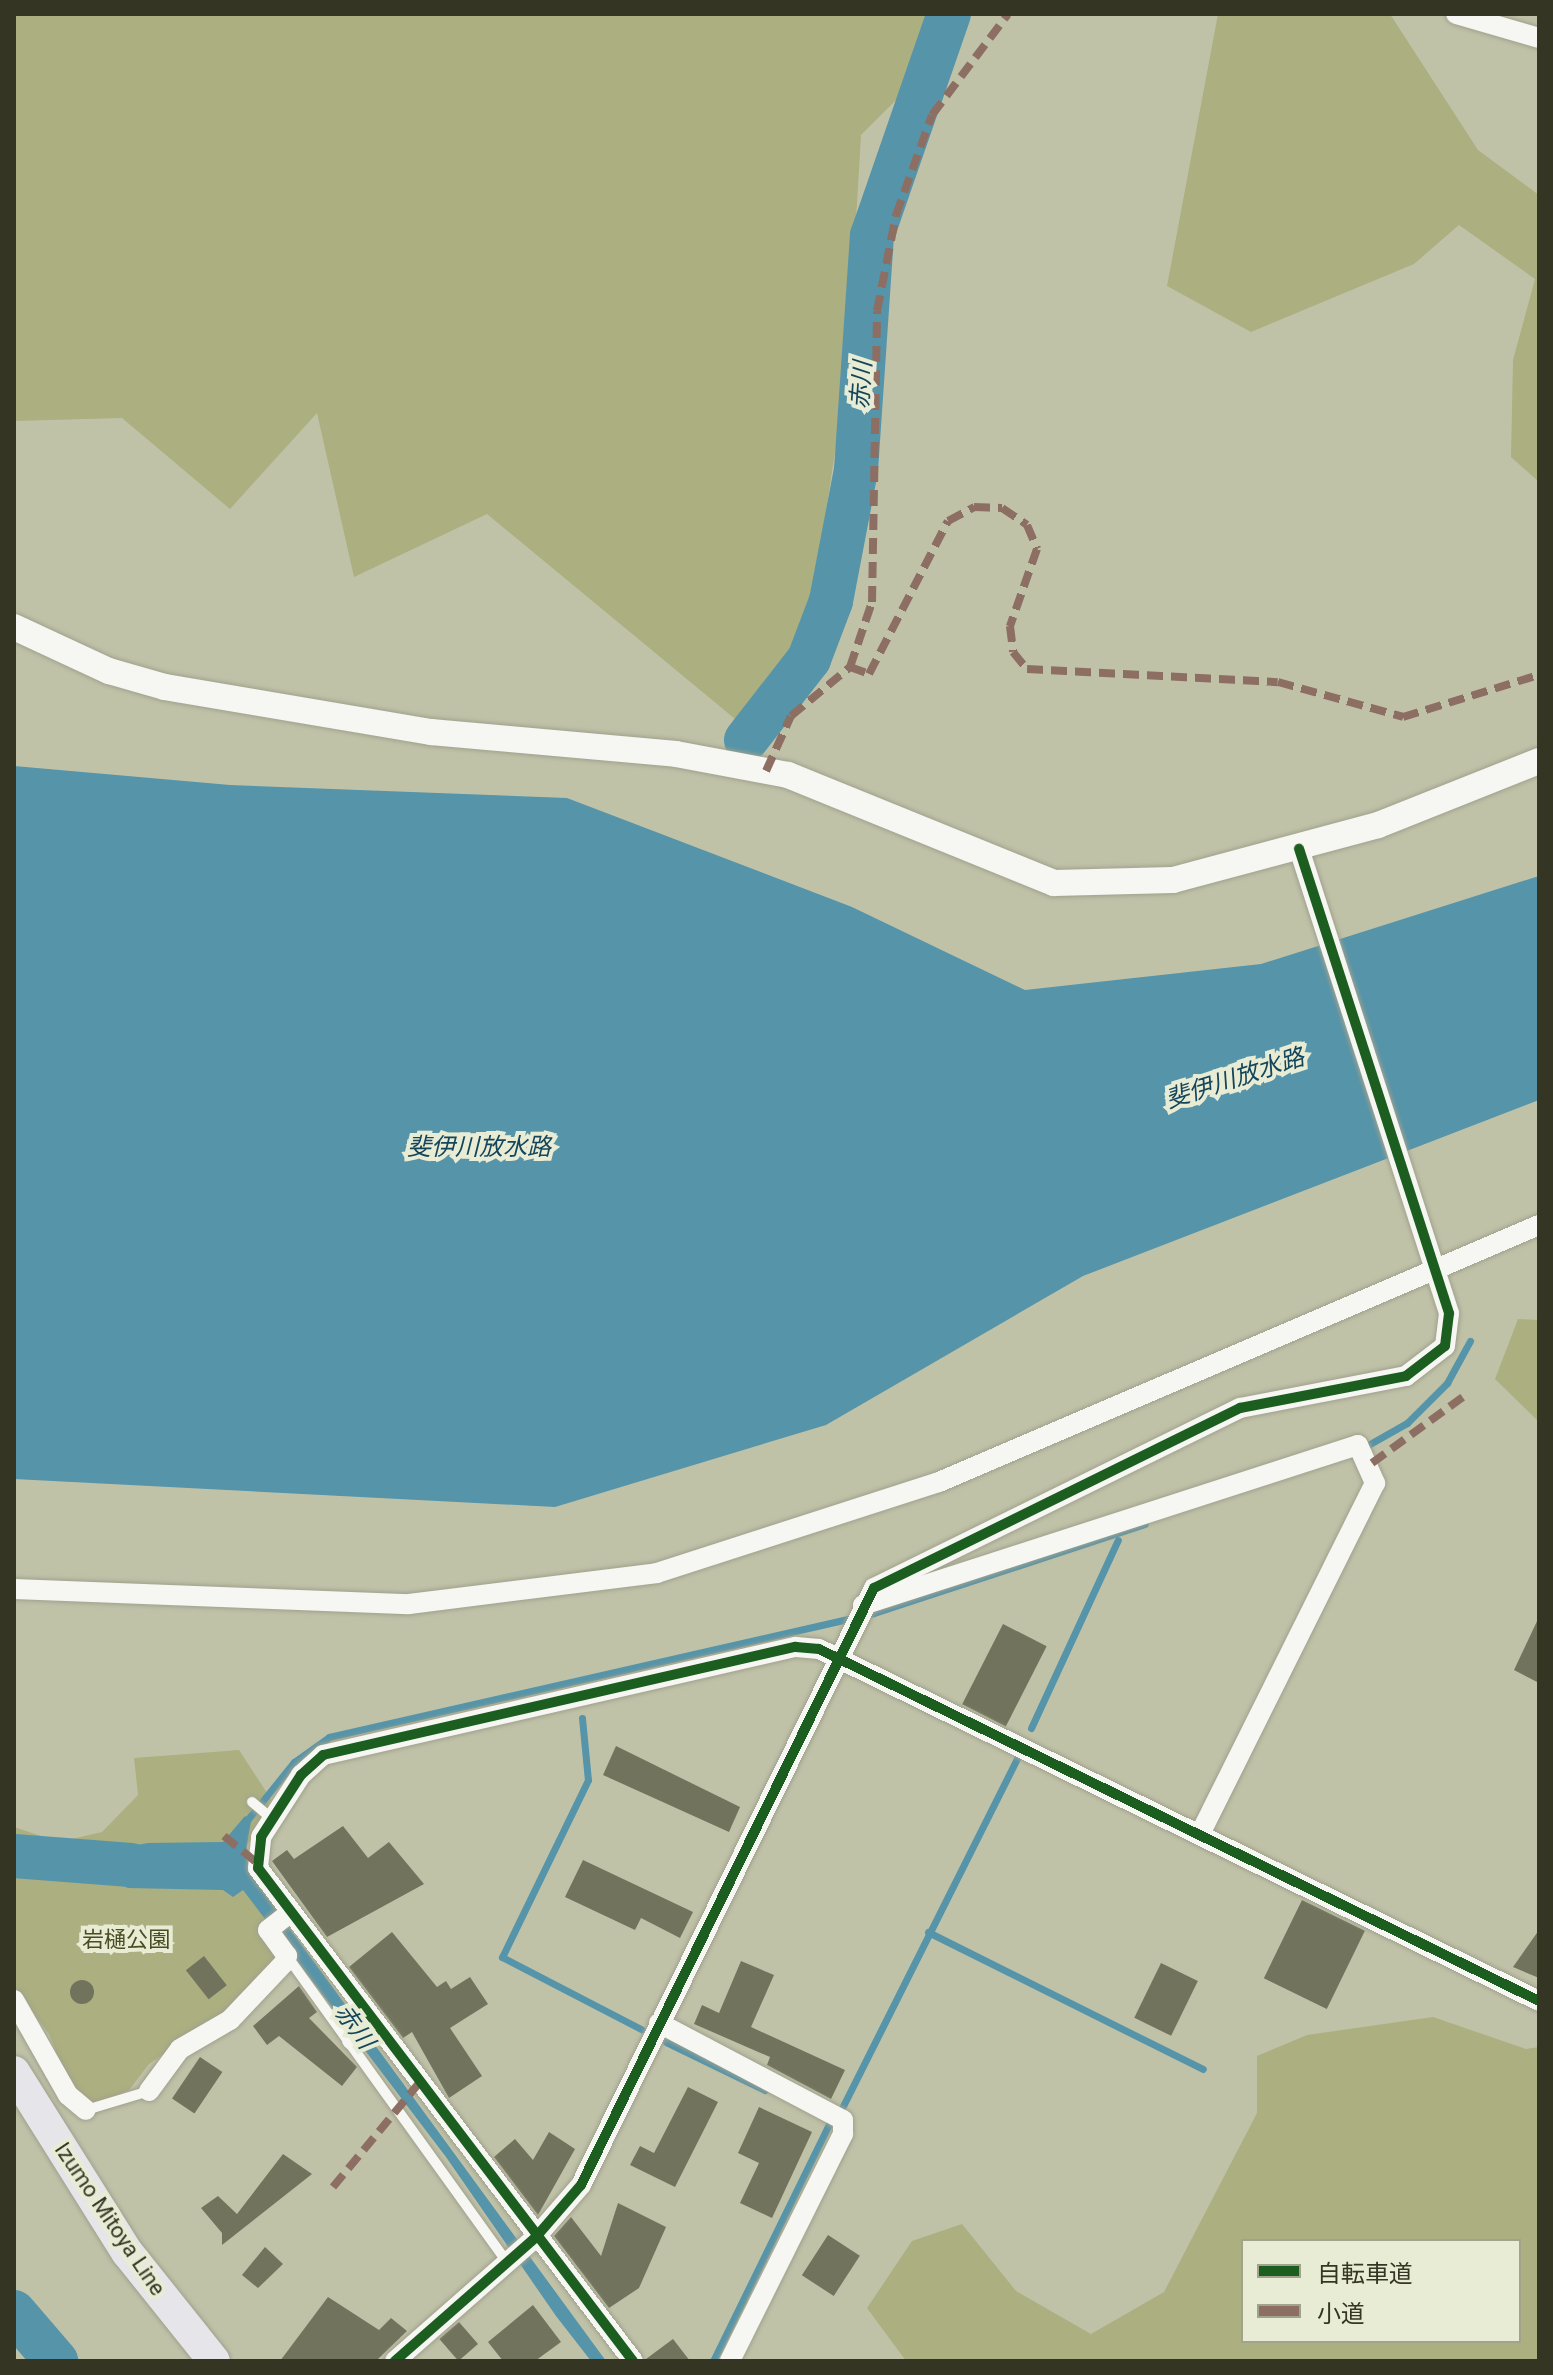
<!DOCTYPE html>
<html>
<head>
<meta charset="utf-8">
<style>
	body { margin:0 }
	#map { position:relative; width:1553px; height:2375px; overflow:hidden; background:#c0c2a8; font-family:Roboto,"Noto Sans JP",sans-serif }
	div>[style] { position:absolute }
	.green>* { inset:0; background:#acaf80 }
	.water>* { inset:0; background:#5594a9 }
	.stream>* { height:7px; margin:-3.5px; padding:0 3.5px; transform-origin:3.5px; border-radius:3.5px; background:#5594a9 }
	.river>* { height:44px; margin:-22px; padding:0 22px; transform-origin:22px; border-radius:22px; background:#5594a9 }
	.building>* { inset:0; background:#72735d; transform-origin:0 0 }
	.round { border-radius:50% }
	.roads { filter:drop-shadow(0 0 2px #a0a18d) drop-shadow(0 0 2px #a0a18d) }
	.service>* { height:10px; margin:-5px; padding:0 5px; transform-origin:5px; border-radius:5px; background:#f6f6f2 }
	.minor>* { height:20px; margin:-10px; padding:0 10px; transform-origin:10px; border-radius:10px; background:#f6f6f2 }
	.tertiary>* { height:26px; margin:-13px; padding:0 13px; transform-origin:13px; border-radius:13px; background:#f6f6f2 }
	.primary>* { height:32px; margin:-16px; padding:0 16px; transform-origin:16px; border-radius:16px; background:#e6e5e9 }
	.quiet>* { height:8px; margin-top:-4px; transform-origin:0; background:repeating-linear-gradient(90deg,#8d6e63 0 16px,transparent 0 24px) }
	.cycleway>* { height:10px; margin:-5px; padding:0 5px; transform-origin:5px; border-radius:5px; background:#1b5e20 }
	span { translate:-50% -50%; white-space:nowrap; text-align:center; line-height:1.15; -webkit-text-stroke:8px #e9ecd4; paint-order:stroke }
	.park-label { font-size:22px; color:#4a4c21 }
	.street-label { font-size:22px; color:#343623 }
	.water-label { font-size:24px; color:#14455a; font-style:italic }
	.frame { position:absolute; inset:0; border:16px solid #343623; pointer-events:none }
	.legend { position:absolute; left:1241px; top:2239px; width:280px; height:104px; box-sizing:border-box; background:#e9ecd4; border:2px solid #a1a38d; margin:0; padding:10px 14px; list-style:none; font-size:24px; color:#343623 }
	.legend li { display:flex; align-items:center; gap:16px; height:40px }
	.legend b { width:40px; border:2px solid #a1a38d }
</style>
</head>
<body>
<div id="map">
	<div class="green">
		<div style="clip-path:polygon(14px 14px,966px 14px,925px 71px,861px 135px,847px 374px,811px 609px,746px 728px,487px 514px,354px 577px,317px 413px,230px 509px,122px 418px,14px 421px)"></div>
		<div style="clip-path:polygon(1218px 14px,1390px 14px,1478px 150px,1539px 195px,1539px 482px,1511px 457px,1513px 360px,1535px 279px,1459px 225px,1414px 264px,1251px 332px,1167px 286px)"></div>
		<div style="clip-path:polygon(1518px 1319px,1539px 1320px,1539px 1422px,1495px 1379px)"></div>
		<div style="clip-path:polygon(239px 1750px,271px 1799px,247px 1846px,254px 1873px,291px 1925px,277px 1936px,277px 1962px,235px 2005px,149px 2064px,129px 2090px,95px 2106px,70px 2086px,49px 2034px,14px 1987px,14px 1827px,59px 1842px,102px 1832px,138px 1795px,134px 1758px)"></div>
		<div style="clip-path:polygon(evenodd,1433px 2017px,1526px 2049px,1539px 2047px,1539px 2361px,906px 2361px,867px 2308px,912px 2241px,962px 2224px,1016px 2291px,1091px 2334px,1164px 2292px,1257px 2113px,1257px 2056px,1307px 2035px,1433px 2017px,1519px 2241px,1519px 2341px,1243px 2341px,1243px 2241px,1519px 2241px)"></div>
	</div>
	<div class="water">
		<div style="clip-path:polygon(14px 766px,230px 785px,567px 798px,852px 907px,1025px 990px,1261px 964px,1539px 876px,1539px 1100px,1083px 1276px,826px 1425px,555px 1507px,14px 1479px)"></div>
		<div style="clip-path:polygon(245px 1816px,251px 1821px,245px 1856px,258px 1885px,606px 2361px,591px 2361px,556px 2316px,446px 2157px,243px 1890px,233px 1897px,223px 1890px,128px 1888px,70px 1864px,71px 1857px,148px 1843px,223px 1842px)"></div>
	</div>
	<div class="stream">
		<div style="left:1361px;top:1449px;width:53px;rotate:-29.5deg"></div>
		<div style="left:1407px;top:1423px;width:57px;rotate:-45deg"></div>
		<div style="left:1447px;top:1383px;width:48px;rotate:-61.3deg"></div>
		<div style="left:582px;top:1718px;width:62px;rotate:84.5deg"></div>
		<div style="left:588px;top:1780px;width:197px;rotate:115.9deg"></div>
		<div style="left:502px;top:1957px;width:157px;rotate:27.4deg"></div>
		<div style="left:1031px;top:1728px;width:207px;rotate:-65.2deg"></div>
		<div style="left:244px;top:1824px;width:80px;rotate:-51.1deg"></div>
		<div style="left:294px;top:1762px;width:43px;rotate:-35.5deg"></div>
		<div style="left:329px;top:1737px;width:559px;rotate:-12.82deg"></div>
		<div style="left:874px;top:1613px;width:285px;rotate:-18.2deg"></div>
		<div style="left:928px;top:1932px;width:307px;rotate:26.5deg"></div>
		<div style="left:666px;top:2042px;width:110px;rotate:25.9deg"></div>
		<div style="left:843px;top:2106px;width:390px;rotate:-63.4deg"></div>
		<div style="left:713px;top:2361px;width:266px;rotate:-63.9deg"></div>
	</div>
	<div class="river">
		<div style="left:746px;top:740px;width:103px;rotate:-52.1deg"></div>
		<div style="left:809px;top:659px;width:62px;rotate:-69.2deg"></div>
		<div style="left:831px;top:601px;width:133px;rotate:-79.2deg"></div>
		<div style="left:856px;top:470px;width:235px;rotate:-86.1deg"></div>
		<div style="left:872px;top:236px;width:235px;rotate:-70.9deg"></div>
		<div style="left:14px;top:1856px;width:117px;rotate:4.4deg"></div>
		<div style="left:14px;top:2312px;width:65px;rotate:49.4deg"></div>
	</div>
	<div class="building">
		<div style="clip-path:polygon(1539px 1617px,1539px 1683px,1514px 1670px)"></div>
		<div style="left:1003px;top:1624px;width:49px;height:90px;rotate:27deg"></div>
		<div style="clip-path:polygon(616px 1746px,740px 1807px,729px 1832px,603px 1775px)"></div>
		<div style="clip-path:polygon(343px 1826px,368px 1858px,389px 1842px,424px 1884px,327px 1937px,272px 1861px,287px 1850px,294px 1859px)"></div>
		<div style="clip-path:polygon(583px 1860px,693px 1912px,680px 1938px,641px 1918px,635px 1930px,565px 1897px)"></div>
		<div style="left:1302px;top:1900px;width:70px;height:87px;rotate:26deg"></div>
		<div style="clip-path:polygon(1539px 1930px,1539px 1978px,1513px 1967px)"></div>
		<div style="clip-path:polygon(392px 1932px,437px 1987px,446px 1981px,451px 1989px,470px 1977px,488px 2004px,450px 2028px,482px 2076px,449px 2098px,412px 2032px,403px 2038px,349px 1967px)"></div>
		<div style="left:204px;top:1956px;width:37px;height:23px;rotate:52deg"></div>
		<div style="clip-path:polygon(741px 1961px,774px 1975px,751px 2027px,845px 2070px,831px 2099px,767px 2065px,770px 2057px,694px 2024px,702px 2005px,719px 2013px)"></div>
		<div style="left:1161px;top:1963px;width:41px;height:61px;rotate:26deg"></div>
		<div class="round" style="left:70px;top:1980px;width:24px;height:24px"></div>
		<div style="clip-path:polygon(299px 1986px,317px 2012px,309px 2018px,357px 2067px,342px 2086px,279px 2036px,267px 2045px,253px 2026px)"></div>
		<div style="left:200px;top:2057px;width:27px;height:50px;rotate:34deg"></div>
		<div style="clip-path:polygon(688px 2087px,718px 2102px,675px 2187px,630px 2165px,640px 2146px,654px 2153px)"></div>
		<div style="clip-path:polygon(759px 2107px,812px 2132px,772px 2218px,740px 2203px,759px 2163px,738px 2153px)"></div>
		<div style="clip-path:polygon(549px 2132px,575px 2149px,538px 2215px,494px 2157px,515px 2139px,533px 2160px)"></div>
		<div style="clip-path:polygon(283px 2154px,312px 2174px,222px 2245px,222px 2233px,201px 2208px,218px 2196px,237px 2214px)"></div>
		<div style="clip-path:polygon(618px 2203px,666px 2227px,639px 2288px,609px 2308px,554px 2236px,571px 2217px,601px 2256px)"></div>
		<div style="left:828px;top:2235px;width:38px;height:48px;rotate:33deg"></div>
		<div style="clip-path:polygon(265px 2247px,283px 2264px,258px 2288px,242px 2275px)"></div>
		<div style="clip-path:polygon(328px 2297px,379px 2330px,391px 2318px,407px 2331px,376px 2361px,280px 2361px)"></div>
		<div style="clip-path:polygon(533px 2305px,561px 2342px,535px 2361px,503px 2361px,488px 2342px)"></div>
		<div style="left:459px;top:2322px;width:29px;height:26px;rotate:49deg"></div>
		<div style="clip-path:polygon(673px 2339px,690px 2361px,646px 2361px,646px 2359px)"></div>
	</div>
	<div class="roads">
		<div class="service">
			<div style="left:252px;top:1802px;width:26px;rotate:40deg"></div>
			<div style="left:287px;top:1956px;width:377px;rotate:54.3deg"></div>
			<div style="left:86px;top:2110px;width:66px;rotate:-16.8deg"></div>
		</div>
		<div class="minor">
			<div style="left:1456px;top:14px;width:86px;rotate:16.1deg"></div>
			<div style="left:14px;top:1589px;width:395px;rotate:2.2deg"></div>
			<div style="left:409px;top:1604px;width:250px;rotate:-7.1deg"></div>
			<div style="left:657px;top:1573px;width:296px;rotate:-17.9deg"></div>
			<div style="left:939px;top:1482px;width:653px;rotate:-23.19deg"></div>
			<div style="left:863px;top:1605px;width:520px;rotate:-17.91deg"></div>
			<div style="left:1358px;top:1445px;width:42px;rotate:65.9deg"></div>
			<div style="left:1375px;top:1483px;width:388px;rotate:116.5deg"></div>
			<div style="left:14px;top:2000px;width:109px;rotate:60.4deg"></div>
			<div style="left:68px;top:2095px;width:23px;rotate:40deg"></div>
			<div style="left:659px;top:2023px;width:208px;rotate:27.8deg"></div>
			<div style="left:843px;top:2120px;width:14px;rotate:90deg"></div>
			<div style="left:843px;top:2134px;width:254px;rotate:116.5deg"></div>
			<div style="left:352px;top:2040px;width:27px;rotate:-39deg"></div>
			<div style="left:149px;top:2091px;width:52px;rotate:-53.6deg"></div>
			<div style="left:180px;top:2049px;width:58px;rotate:-30.1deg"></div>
			<div style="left:230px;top:2020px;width:79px;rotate:-46.5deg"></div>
			<div style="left:284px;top:1963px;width:8px;rotate:-67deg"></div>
			<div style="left:287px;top:1956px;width:32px;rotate:-126deg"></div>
			<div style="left:268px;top:1930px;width:29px;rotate:-38deg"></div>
			<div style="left:395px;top:2361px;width:188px;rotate:-41.3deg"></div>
			<div style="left:536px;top:2237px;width:69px;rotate:-49.1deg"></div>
			<div style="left:581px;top:2185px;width:665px;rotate:-63.86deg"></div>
			<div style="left:874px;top:1588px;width:408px;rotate:-26.2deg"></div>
			<div style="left:1240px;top:1408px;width:169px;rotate:-10.9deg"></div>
			<div style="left:1406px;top:1376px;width:49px;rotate:-37.6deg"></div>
			<div style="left:1445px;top:1346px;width:33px;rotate:-83deg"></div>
			<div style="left:1449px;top:1313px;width:488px;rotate:-107.9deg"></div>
			<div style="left:633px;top:2361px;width:619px;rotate:-127.26deg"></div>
			<div style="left:258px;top:1868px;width:31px;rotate:-84deg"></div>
			<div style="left:261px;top:1837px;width:74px;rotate:-57.2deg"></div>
			<div style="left:301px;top:1775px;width:30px;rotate:-42deg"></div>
			<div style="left:323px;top:1755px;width:485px;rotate:-12.9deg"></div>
			<div style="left:796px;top:1647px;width:23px;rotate:5deg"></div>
			<div style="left:819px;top:1649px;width:801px;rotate:26.05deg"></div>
		</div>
		<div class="tertiary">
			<div style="left:14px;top:627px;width:105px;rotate:24.9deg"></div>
			<div style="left:109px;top:671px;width:58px;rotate:15.9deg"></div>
			<div style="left:165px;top:687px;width:270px;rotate:9.6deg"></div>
			<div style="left:431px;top:732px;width:246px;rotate:5.1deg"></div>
			<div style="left:676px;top:754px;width:114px;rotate:10.6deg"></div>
			<div style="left:788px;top:775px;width:287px;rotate:22.1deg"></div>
			<div style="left:1054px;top:883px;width:119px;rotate:-1.4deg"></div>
			<div style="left:1173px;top:880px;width:212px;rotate:-15deg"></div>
			<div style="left:1378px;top:825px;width:173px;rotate:-21.7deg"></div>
		</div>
		<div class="primary">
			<div style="left:14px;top:2072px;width:213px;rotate:57.9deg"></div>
			<div style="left:127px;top:2252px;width:139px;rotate:51.4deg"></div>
		</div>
	</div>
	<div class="quiet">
		<div style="left:850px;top:667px;width:20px;rotate:20deg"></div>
		<div style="left:869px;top:674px;width:172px;rotate:-62.7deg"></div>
		<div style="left:948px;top:521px;width:30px;rotate:-28deg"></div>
		<div style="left:974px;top:507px;width:28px;rotate:2deg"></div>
		<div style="left:1002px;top:508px;width:30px;rotate:34deg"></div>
		<div style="left:1027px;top:525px;width:26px;rotate:67deg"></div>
		<div style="left:1037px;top:549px;width:82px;rotate:109.3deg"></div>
		<div style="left:1010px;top:626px;width:26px;rotate:83deg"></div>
		<div style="left:1013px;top:652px;width:22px;rotate:51deg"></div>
		<div style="left:1027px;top:669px;width:251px;rotate:3deg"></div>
		<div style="left:1278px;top:682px;width:130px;rotate:15.6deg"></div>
		<div style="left:1403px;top:717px;width:142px;rotate:-17.2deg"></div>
		<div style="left:766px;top:771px;width:60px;rotate:-65.6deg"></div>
		<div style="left:791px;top:716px;width:77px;rotate:-39.7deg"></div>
		<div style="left:850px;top:667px;width:69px;rotate:-71.3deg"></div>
		<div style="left:872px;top:602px;width:291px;rotate:-89deg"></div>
		<div style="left:877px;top:311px;width:98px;rotate:-78.8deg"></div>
		<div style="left:896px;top:215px;width:106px;rotate:-70.2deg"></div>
		<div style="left:932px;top:115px;width:126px;rotate:-53deg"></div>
		<div style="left:1372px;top:1463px;width:117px;rotate:-36deg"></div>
		<div style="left:224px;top:1836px;width:41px;rotate:39.1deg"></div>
		<div style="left:333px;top:2187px;width:135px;rotate:-50.4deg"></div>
	</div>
	<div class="cycleway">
		<div style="left:395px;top:2361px;width:188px;rotate:-41.3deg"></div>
		<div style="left:536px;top:2237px;width:69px;rotate:-49.1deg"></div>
		<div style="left:581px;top:2185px;width:665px;rotate:-63.86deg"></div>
		<div style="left:874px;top:1588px;width:408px;rotate:-26.2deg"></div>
		<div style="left:1240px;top:1408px;width:169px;rotate:-10.9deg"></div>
		<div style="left:1406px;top:1376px;width:49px;rotate:-37.6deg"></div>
		<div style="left:1445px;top:1346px;width:33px;rotate:-83deg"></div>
		<div style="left:1449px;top:1313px;width:488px;rotate:-107.9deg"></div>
		<div style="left:633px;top:2361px;width:619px;rotate:-127.26deg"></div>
		<div style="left:258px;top:1868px;width:31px;rotate:-84deg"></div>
		<div style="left:261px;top:1837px;width:74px;rotate:-57.2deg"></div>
		<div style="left:301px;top:1775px;width:30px;rotate:-42deg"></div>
		<div style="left:323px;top:1755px;width:485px;rotate:-12.9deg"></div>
		<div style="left:796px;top:1647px;width:23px;rotate:5deg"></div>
		<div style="left:819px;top:1649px;width:801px;rotate:26.05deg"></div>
	</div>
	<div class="park-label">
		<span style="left:126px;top:1940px">岩樋公園</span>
	</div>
	<div class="street-label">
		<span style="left:110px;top:2219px;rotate:56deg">Izumo Mitoya Line</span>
	</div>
	<div class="water-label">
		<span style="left:862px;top:385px;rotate:-86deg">赤川</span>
		<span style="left:1235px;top:1079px;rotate:-18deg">斐伊川放水路</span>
		<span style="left:479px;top:1148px">斐伊川放水路</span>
		<span style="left:354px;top:2027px;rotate:54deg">赤川</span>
	</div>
	<div class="frame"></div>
	<ul class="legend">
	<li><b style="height:10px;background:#1b5e20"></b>自転車道</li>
	<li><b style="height:10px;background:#8d6e63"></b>小道</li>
	</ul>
</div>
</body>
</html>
